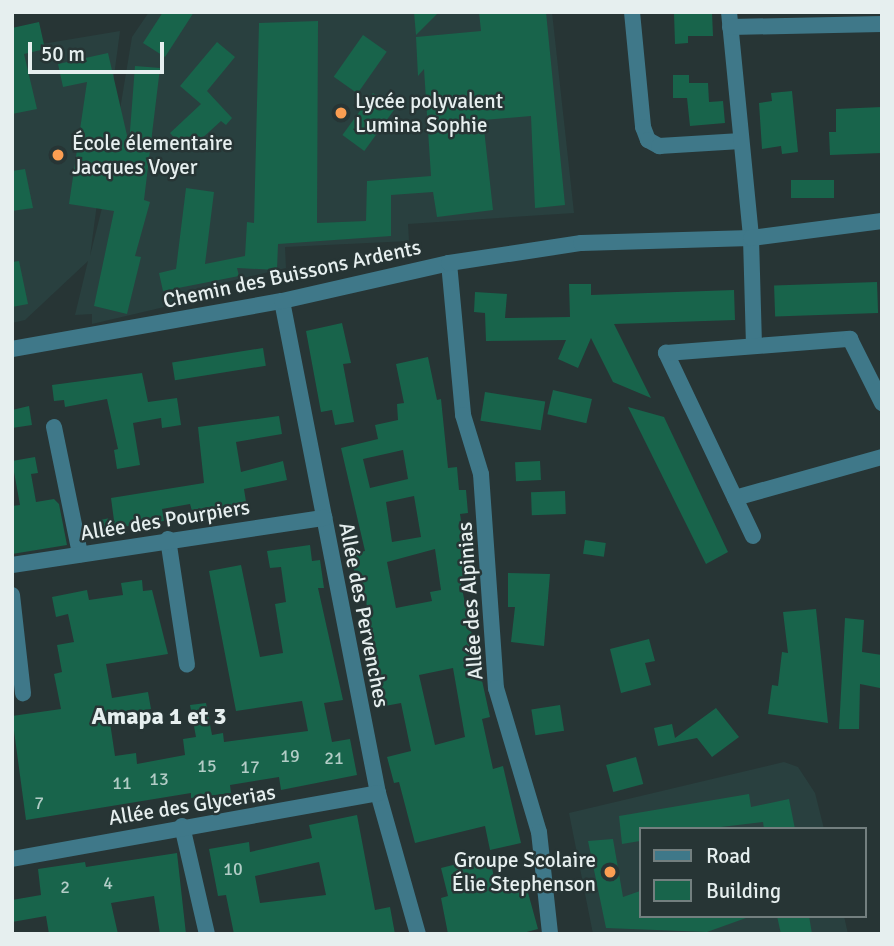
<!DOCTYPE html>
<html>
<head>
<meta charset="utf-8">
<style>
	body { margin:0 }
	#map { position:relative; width:894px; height:946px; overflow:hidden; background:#273535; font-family:Signika,sans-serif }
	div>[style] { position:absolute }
	.built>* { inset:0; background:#29403f }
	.building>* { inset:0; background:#18644b; transform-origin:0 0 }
	.minor>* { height:16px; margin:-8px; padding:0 8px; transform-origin:8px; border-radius:8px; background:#3f7889 }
	.dots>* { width:19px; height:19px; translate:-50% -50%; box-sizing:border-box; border:4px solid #273535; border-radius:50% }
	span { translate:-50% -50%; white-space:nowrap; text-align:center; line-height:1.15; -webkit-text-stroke:5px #273535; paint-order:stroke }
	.number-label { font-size:18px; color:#b2ccc6 }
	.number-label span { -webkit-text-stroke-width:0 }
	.poi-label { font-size:21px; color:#e6efef }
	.left { translate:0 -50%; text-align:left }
	.right { translate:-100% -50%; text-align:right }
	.street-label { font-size:21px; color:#e6efef }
	.quarter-label { font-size:24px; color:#e6efef; font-weight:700 }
	.frame { position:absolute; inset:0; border:14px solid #e6efef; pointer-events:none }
	.legend { position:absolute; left:639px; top:827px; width:228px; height:91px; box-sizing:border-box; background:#273535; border:2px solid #737f7f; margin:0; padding:9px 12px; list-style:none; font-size:21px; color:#e6efef }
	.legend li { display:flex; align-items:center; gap:14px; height:35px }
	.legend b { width:35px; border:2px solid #737f7f }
	.scale { position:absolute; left:28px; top:42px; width:136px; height:32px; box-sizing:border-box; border:4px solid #e6efef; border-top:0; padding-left:9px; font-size:21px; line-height:24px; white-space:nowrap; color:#e6efef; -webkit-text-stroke:5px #273535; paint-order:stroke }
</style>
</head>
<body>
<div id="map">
	<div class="built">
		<div style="clip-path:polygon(149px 12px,552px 12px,574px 213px,408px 224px,409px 241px,285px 247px,286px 268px,193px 290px,177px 304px,92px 324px,92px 314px,75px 315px,88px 261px,25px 320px,12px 323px,12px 49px,120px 31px,90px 256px,107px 188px,132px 37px)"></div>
		<div style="clip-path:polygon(784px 762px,798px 767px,815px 793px,824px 829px,640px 829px,640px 916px,844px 916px,848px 934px,593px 934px,569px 813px)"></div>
	</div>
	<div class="building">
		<div style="clip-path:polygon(163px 12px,194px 12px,165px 57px,143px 43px)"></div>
		<div style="clip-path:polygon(414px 12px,439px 12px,416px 35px)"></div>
		<div style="clip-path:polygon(479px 12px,546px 12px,565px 205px,535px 208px,531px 116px,483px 120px,493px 210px,437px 217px,433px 192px,391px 195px,391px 236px,278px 244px,277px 270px,237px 268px,239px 276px,163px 291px,159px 273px,176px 269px,186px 188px,214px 192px,205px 264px,245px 256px,247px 222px,254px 223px,259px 23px,318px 21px,317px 223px,366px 221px,367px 181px,431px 176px,424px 69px,418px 76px,416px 37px,481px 31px)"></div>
		<div style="clip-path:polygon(712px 12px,713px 36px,688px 36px,688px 43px,675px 44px,674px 13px)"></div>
		<div style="clip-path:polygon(39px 22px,45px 49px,24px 54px,37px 109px,12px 114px,12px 28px)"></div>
		<div style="left:363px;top:35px;width:29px;height:51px;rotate:35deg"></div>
		<div style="clip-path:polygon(217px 42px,235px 57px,207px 91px,232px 118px,226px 125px,221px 121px,187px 152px,170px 133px,201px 104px,180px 86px)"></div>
		<div style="clip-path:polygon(108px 53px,129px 144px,135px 66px,160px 68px,144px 200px,150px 202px,135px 256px,141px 257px,127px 314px,94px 306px,114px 211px,69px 204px,87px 82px,63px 87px,58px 64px)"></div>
		<div style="clip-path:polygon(673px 75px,689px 75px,689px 83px,708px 83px,709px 102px,723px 101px,725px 123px,690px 126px,687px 98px,673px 98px)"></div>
		<div style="clip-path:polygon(792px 91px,798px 152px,782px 154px,781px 146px,762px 149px,759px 103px,772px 101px,771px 93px)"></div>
		<div style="left:373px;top:93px;width:27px;height:52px;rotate:36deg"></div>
		<div style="clip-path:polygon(882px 107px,882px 153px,830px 155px,829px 132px,836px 132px,836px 109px)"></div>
		<div style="clip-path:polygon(25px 169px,33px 208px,12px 211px,12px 171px)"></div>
		<div style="left:834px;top:180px;width:18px;height:43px;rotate:90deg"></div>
		<div style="clip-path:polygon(19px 261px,28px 304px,12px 307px,12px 262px)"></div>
		<div style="left:877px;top:282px;width:31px;height:103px;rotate:88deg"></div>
		<div style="clip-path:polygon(569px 284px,591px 284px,591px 295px,734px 290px,735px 320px,614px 324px,651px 398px,613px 382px,591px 338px,578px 368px,558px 359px,566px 340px,486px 341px,485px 313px,474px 312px,475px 292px,507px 294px,505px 318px,570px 317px)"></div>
		<div style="clip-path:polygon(342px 323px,351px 363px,343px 364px,354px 422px,335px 425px,332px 410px,321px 412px,306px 331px)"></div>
		<div style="left:263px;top:348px;width:18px;height:92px;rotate:81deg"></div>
		<div style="clip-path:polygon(evenodd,428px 357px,437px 400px,441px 399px,448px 468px,457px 467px,459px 490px,466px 490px,468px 513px,460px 514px,470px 578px,460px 580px,490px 717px,482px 719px,493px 769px,503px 766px,521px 843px,490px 850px,485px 826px,415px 843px,399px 782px,394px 783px,387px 757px,411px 751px,401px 703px,385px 706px,366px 601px,360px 602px,351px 554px,365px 551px,341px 448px,378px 439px,375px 425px,398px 420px,397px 404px,404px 403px,396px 364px,428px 357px,403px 450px,408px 479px,370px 488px,363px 459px,403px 450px,428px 357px,414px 496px,421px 537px,392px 542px,386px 502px,414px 496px,428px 357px,435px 549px,441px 590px,430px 592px,432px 601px,396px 608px,387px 562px,435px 549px,428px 357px,453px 668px,465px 737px,435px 745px,419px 675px,453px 668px)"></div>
		<div style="clip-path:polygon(142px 373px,148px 402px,177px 398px,181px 425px,162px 428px,161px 418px,133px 423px,140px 465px,117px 469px,114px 450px,118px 449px,107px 399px,65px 407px,64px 400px,54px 401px,52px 385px)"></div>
		<div style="left:553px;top:390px;width:40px;height:25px;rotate:13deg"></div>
		<div style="left:485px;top:392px;width:61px;height:29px;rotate:9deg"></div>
		<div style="clip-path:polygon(29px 406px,32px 425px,12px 428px,12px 410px)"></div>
		<div style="clip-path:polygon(628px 407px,664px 417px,728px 552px,706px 564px)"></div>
		<div style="clip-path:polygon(279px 416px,282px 434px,236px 442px,241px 472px,283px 461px,287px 480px,244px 489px,248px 514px,211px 521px,209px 508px,192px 511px,190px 504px,162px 509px,164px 521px,115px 528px,111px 498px,204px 483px,198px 427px)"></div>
		<div style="clip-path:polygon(35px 457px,38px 473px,31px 474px,36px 502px,54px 499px,59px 504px,67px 545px,12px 554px,12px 506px,20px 505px,12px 461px)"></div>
		<div style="left:540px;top:461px;width:19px;height:25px;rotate:87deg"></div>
		<div style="left:565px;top:491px;width:23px;height:34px;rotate:88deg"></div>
		<div style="left:110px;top:518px;width:19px;height:15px;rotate:78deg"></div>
		<div style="left:585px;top:540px;width:21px;height:14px;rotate:8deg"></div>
		<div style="clip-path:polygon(310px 545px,312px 561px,320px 560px,324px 588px,318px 588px,343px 700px,324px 703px,332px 742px,350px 739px,357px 775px,281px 790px,279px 777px,230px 785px,231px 793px,191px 798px,191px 793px,26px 820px,12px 716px,61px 709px,54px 674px,62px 672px,57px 645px,74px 642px,68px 614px,56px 617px,52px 597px,87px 590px,89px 600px,123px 595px,121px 583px,142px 580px,143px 591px,152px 590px,168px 654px,106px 664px,112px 698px,148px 692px,151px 709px,109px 716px,115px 756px,136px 753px,137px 764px,185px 755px,183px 739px,196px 737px,190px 705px,206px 703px,212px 735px,223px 733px,224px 742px,308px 731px,302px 701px,236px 711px,209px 571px,241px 565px,260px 657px,283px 653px,275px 604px,286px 602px,281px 567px,270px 568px,267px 551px)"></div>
		<div style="clip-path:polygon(508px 573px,550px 574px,544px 646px,511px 642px,515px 607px,508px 607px)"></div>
		<div style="clip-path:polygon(816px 609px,828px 723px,768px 714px,772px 685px,778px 686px,782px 652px,788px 653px,783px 612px)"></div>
		<div style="clip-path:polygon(845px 618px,864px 620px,862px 652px,882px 655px,880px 688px,860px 684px,859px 729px,839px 729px)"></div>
		<div style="clip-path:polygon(649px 639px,655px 661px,645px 663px,651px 685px,621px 693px,610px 649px)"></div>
		<div style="left:560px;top:705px;width:26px;height:29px;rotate:81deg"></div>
		<div style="clip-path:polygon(716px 708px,739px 737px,712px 757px,697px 738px,658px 746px,654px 728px,672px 724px,675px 738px)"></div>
		<div style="left:636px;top:757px;width:28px;height:31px;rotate:75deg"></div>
		<div style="clip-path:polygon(749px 794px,751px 807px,789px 799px,795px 829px,764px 829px,763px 822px,704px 829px,640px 829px,640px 841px,622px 844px,619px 816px)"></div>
		<div style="clip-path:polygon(evenodd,357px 815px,375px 910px,390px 907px,395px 934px,234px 934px,226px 895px,218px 896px,209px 849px,249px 842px,250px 852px,312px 838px,309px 825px,357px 815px,319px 862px,326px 895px,260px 903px,255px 876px,319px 862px)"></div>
		<div style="clip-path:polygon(613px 839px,623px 897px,640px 891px,640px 916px,746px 918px,707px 932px,606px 928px,588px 841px)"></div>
		<div style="clip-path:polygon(177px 853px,186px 934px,160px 934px,154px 896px,111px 903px,118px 934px,49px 934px,46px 916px,12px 922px,12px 900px,41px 895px,38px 869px,85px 862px,86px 867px)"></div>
		<div style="clip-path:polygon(489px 856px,496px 885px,524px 878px,538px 929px,519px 934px,448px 934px,441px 898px,448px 896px,441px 868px)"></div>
		<div style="clip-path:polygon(777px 916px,809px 916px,812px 934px,781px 934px)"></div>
	</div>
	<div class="minor">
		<div style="left:632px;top:12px;width:116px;rotate:84.5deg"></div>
		<div style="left:643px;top:127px;width:14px;rotate:69deg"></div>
		<div style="left:648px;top:140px;width:13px;rotate:29deg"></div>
		<div style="left:659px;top:146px;width:82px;rotate:-3.5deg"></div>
		<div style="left:729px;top:12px;width:227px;rotate:84.4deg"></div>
		<div style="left:751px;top:238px;width:108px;rotate:88.4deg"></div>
		<div style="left:730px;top:27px;width:152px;rotate:-1.1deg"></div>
		<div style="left:449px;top:263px;width:153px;rotate:84.7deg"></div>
		<div style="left:463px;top:415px;width:62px;rotate:73deg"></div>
		<div style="left:481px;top:474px;width:215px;rotate:86deg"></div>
		<div style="left:496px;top:688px;width:150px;rotate:73.4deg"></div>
		<div style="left:539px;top:832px;width:103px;rotate:83.8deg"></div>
		<div style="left:282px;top:301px;width:501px;rotate:78.96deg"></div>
		<div style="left:378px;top:793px;width:147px;rotate:74.2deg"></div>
		<div style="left:12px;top:349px;width:274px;rotate:-10.1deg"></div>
		<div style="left:282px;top:301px;width:171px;rotate:-12.8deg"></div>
		<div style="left:449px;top:263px;width:134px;rotate:-8.6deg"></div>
		<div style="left:581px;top:243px;width:170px;rotate:-1.7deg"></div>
		<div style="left:751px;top:238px;width:132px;rotate:-7.4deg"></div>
		<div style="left:54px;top:427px;width:130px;rotate:78.4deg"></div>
		<div style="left:735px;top:498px;width:153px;rotate:-15.6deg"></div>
		<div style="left:753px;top:536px;width:203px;rotate:-115.4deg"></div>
		<div style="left:666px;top:353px;width:185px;rotate:-4.4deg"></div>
		<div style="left:850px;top:339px;width:72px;rotate:63.4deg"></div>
		<div style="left:168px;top:539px;width:127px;rotate:81.4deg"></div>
		<div style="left:12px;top:565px;width:316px;rotate:-8.6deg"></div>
		<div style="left:12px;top:595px;width:99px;rotate:83.6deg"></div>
		<div style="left:182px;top:826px;width:111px;rotate:77deg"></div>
		<div style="left:12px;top:859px;width:372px;rotate:-10.2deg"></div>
	</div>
	<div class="dots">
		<div style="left:341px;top:113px;background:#fb9e52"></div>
		<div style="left:58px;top:155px;background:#fb9e52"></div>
		<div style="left:610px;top:872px;background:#fb9e52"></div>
	</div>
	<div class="number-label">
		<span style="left:290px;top:756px">19</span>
		<span style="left:334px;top:758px">21</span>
		<span style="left:207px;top:766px">15</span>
		<span style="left:250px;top:767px">17</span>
		<span style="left:159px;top:779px">13</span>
		<span style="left:122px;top:783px">11</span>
		<span style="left:39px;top:803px">7</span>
		<span style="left:233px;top:869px">10</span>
		<span style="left:108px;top:883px">4</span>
		<span style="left:65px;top:887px">2</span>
	</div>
	<div class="poi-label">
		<span class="left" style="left:355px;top:113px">Lycée polyvalent<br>Lumina Sophie</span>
		<span class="left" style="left:72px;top:155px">École élementaire<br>Jacques Voyer</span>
		<span class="right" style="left:596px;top:872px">Groupe Scolaire<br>Élie Stephenson</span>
	</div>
	<div class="street-label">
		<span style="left:292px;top:274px;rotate:-12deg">Chemin des Buissons Ardents</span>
		<span style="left:165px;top:520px;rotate:-9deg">Allée des Pourpiers</span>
		<span style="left:470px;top:601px;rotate:-94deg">Allée des Alpinias</span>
		<span style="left:364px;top:615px;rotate:79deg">Allée des Pervenches</span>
		<span style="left:192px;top:805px;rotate:-9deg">Allée des Glycerias</span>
	</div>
	<div class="quarter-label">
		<span style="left:159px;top:717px">Amapa 1 et 3</span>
	</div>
	<div class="frame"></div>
	<ul class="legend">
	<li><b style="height:9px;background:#3f7889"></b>Road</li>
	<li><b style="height:19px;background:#18644b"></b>Building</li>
	</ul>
	<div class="scale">50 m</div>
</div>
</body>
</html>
